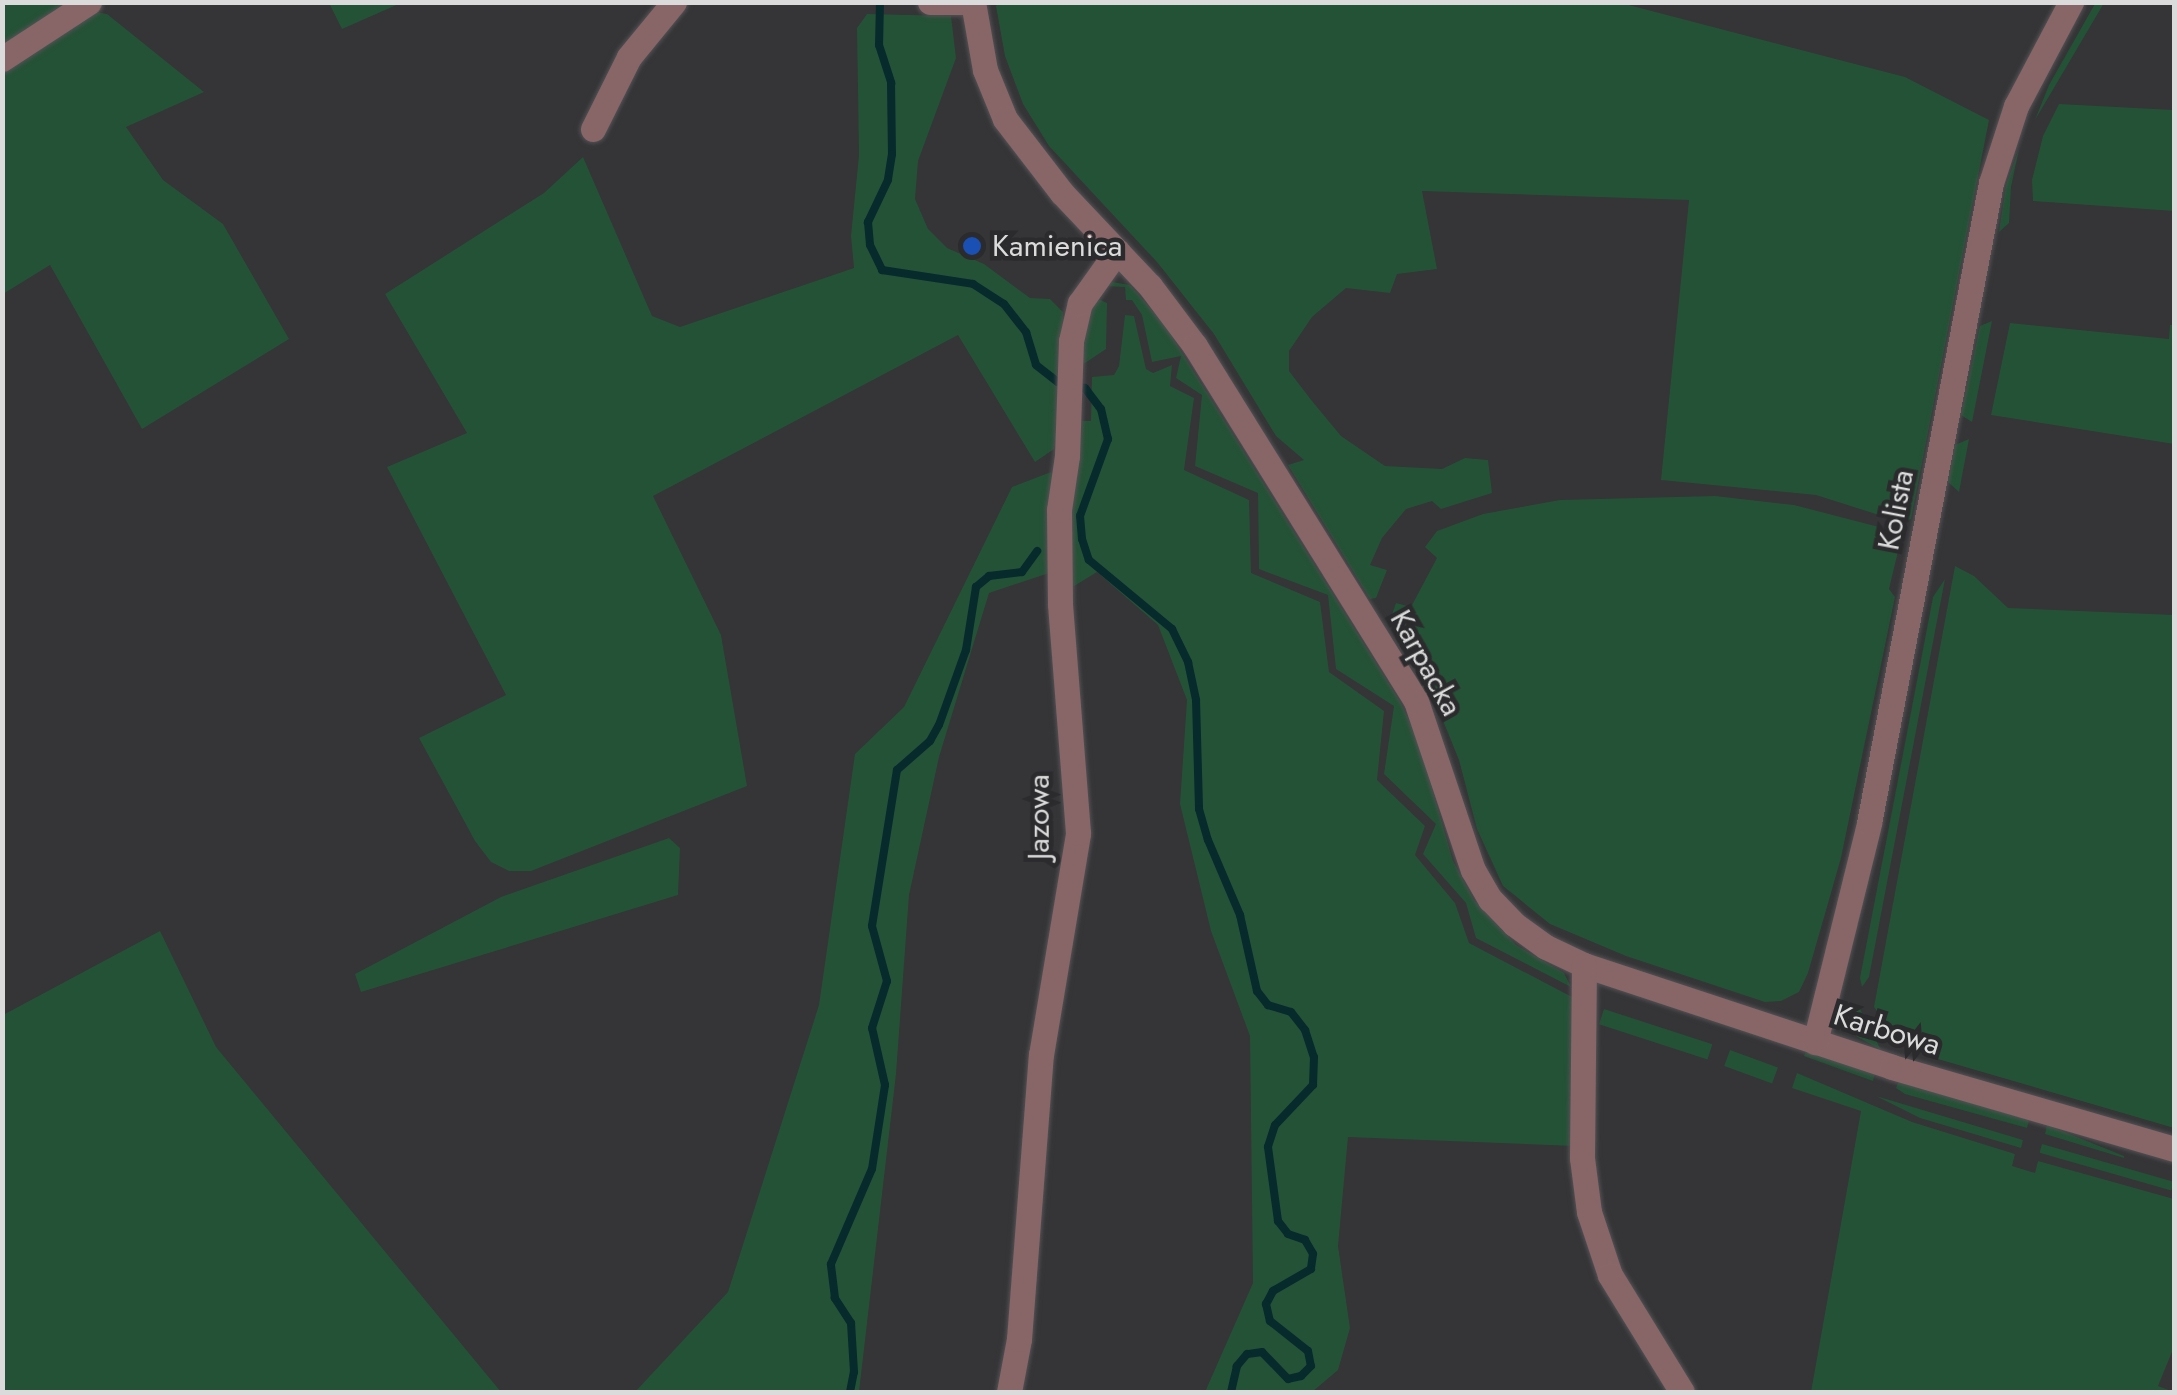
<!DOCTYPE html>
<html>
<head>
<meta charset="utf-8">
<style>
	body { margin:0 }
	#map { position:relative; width:2177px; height:1395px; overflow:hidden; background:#353437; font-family:Jost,sans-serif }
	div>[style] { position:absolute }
	.green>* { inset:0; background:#245236; transform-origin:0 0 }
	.stream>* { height:8px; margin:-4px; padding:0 4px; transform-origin:4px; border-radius:4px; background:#072a2c }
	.roads { filter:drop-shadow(0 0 2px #535255) drop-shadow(0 0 2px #535255) }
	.minor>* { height:25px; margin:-12.5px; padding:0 12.5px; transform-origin:12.5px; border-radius:12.5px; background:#886667 }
	.dots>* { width:28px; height:28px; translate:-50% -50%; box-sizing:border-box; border:5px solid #2b2a2d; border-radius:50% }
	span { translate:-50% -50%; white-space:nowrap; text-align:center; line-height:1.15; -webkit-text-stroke:9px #2b2a2d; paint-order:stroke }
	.poi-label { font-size:30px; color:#dbdbdc }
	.left { translate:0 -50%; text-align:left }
	.street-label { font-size:30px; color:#dbdbdc }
	.frame { position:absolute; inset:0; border:5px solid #dbdbdc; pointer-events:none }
</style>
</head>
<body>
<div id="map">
	<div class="green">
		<div style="clip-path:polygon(1000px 2px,1621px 3px,1905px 77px,1989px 120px,1911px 519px,1901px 522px,1816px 495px,1661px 480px,1689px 200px,1422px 191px,1437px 269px,1397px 274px,1390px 293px,1346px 288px,1312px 317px,1289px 351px,1289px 371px,1312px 401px,1341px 436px,1385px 466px,1442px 469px,1465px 458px,1488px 460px,1492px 493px,1441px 509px,1432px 501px,1406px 509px,1382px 538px,1370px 565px,1387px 570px,1376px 598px,1370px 599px,1288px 465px,1304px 460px,1276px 436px,1214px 334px,1157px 262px,1049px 146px,1023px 104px,1005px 56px,996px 6px)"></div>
		<div style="clip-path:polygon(2096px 2px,2104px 3px,2035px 120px,2049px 85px)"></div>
		<div style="clip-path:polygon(3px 3px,70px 3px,3px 45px)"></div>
		<div style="clip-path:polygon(329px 3px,401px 3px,342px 29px)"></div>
		<div style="clip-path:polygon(95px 12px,107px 14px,204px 92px,126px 127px,163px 180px,223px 224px,289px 339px,142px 429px,50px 265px,3px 294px,3px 71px)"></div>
		<div style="clip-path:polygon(867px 14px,951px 16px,956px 58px,918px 161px,915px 199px,928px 229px,947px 248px,984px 264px,1030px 298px,1050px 299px,1063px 312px,1060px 426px,1054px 449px,1035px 462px,958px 335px,653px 496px,721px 635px,747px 786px,531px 871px,509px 871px,491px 862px,475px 841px,419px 738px,506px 695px,387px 467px,467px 433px,385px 294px,544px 193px,583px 157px,652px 316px,680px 327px,854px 268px,851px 236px,859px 155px,857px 28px)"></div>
		<div style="clip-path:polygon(2059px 104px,2174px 110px,2174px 211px,2033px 201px,2032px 180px,2043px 136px)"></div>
		<div style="clip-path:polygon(2019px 149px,2011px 187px,2009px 223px,1999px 232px,2006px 185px)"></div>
		<div style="clip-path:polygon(1112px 282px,1130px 285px,1164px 324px,1401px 703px,1418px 740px,1453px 861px,1474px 900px,1516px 945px,1564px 973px,1571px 987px,1476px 938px,1466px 903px,1423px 854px,1436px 824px,1384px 774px,1394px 706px,1336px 669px,1328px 595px,1259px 569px,1258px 493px,1195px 466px,1202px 395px,1176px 378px,1181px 356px,1152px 362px,1142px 315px,1132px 300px,1126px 300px,1125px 287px,1104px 286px)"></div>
		<div style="clip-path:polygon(1096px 298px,1107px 303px,1106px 349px,1082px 365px,1085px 323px)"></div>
		<div style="clip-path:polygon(1125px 315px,1134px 316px,1146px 369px,1153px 373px,1172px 365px,1170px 386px,1194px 398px,1184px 470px,1249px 500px,1251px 573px,1320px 602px,1329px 672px,1384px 711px,1377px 780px,1425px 826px,1415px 855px,1455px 903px,1469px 943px,1572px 997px,1574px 1146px,1348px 1137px,1338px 1246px,1350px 1328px,1338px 1370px,1312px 1392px,1205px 1392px,1253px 1283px,1250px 1036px,1211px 931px,1180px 804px,1187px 700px,1158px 625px,1097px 572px,1066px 591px,1069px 514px,1080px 421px,1091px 421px,1092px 377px,1114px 375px,1119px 366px)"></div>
		<div style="clip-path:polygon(1992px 321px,1972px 422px,1961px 415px,1980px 326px)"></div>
		<div style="clip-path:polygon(2010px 323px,2169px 339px,2170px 325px,2174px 325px,2174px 444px,1991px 415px)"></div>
		<div style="clip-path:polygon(1969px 439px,1959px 492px,1948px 482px,1955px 445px)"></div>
		<div style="clip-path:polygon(1051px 472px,1056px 480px,1052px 572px,989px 593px,939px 757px,909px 895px,896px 1074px,859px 1392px,635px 1392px,728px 1292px,819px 1005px,855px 754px,904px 707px,1012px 487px)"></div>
		<div style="clip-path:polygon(1715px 496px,1794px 505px,1879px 527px,1900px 543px,1889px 589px,1895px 597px,1841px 858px,1808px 973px,1799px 992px,1781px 1001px,1765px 1002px,1626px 956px,1550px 924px,1503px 886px,1477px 829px,1459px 760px,1435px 701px,1390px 620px,1396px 603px,1411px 607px,1437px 558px,1425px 547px,1437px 531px,1483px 514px,1560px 500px)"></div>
		<div style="clip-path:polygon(1955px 566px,1974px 576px,2008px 608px,2174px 615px,2174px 1128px,1924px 1055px,1894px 1035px,1874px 1007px)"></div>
		<div style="clip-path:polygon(1945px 579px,1869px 977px,1862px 987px,1860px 978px,1933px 597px)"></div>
		<div style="clip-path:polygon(669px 838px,680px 848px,678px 895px,361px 992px,355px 974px,501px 897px)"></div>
		<div style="clip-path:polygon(160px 931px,216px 1047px,501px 1392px,3px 1392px,3px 1015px)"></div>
		<div style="clip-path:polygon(1846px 1003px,1858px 1005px,1881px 1050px,1856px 1036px)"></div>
		<div style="left:1604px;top:1009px;width:114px;height:16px;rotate:18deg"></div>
		<div style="left:1730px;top:1050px;width:51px;height:17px;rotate:20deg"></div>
		<div style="clip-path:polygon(1806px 1051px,1875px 1073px,1873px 1081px,1804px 1056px)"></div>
		<div style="clip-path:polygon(1797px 1073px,1912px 1122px,2015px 1154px,2012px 1166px,2035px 1173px,2038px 1161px,2174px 1199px,2174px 1347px,2158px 1386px,2174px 1392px,1811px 1392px,1861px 1111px,1792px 1088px)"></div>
		<div style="clip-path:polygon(1899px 1081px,2029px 1120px,2027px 1128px,1905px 1094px,1896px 1088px)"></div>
		<div style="clip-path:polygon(1876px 1096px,2023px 1140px,2021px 1148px,1920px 1118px)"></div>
		<div style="clip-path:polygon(2047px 1125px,2124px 1156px,2124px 1158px,2045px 1134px)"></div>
		<div style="left:2042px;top:1144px;width:137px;height:9px;rotate:16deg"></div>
	</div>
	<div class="stream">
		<div style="left:880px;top:2px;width:43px;rotate:91.3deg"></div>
		<div style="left:879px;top:45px;width:40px;rotate:72deg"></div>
		<div style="left:891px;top:83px;width:71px;rotate:89.2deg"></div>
		<div style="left:892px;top:154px;width:26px;rotate:99deg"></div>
		<div style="left:888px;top:180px;width:47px;rotate:115.5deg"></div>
		<div style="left:868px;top:222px;width:23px;rotate:85deg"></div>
		<div style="left:870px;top:245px;width:28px;rotate:64deg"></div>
		<div style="left:882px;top:270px;width:92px;rotate:8.7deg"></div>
		<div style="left:973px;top:284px;width:37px;rotate:33deg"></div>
		<div style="left:1004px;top:304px;width:36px;rotate:52deg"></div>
		<div style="left:1026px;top:332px;width:34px;rotate:73deg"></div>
		<div style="left:1036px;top:365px;width:28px;rotate:38deg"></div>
		<div style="left:1058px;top:382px;width:28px;rotate:13deg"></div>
		<div style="left:1085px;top:388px;width:26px;rotate:53deg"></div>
		<div style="left:1101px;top:409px;width:31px;rotate:77deg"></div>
		<div style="left:1108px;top:439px;width:82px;rotate:110deg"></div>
		<div style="left:1080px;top:516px;width:23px;rotate:85deg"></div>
		<div style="left:1082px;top:539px;width:22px;rotate:72deg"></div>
		<div style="left:1089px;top:560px;width:108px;rotate:39.7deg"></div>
		<div style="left:1172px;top:629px;width:37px;rotate:64deg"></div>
		<div style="left:1188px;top:662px;width:39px;rotate:78deg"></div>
		<div style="left:1196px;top:700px;width:109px;rotate:88.4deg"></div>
		<div style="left:1199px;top:809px;width:32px;rotate:74deg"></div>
		<div style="left:1208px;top:840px;width:82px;rotate:66.9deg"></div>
		<div style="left:1240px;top:915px;width:78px;rotate:77.4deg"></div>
		<div style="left:1257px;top:991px;width:18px;rotate:52deg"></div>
		<div style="left:1268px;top:1005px;width:24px;rotate:17deg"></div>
		<div style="left:1291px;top:1012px;width:23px;rotate:52deg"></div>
		<div style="left:1305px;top:1030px;width:28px;rotate:72deg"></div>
		<div style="left:1314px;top:1057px;width:28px;rotate:92deg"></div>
		<div style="left:1313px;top:1085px;width:55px;rotate:133.5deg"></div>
		<div style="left:1275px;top:1125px;width:23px;rotate:108deg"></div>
		<div style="left:1268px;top:1147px;width:75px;rotate:82.3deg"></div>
		<div style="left:1278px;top:1221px;width:16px;rotate:52deg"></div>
		<div style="left:1288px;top:1234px;width:18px;rotate:19deg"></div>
		<div style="left:1305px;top:1240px;width:16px;rotate:60deg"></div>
		<div style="left:1313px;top:1254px;width:15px;rotate:98deg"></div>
		<div style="left:1311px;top:1269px;width:44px;rotate:149.9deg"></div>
		<div style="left:1273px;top:1291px;width:15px;rotate:118deg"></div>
		<div style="left:1266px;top:1304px;width:17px;rotate:77deg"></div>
		<div style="left:1270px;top:1321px;width:48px;rotate:38.3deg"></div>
		<div style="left:1308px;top:1351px;width:15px;rotate:79deg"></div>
		<div style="left:1311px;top:1366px;width:14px;rotate:135deg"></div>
		<div style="left:1301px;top:1376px;width:13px;rotate:167deg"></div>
		<div style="left:1288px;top:1379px;width:37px;rotate:-134deg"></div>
		<div style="left:1262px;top:1352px;width:15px;rotate:172deg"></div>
		<div style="left:1247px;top:1354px;width:16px;rotate:130deg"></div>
		<div style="left:1237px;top:1366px;width:27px;rotate:103deg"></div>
		<div style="left:850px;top:1392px;width:20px;rotate:-79deg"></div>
		<div style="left:854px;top:1372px;width:49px;rotate:-93.5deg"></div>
		<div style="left:851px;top:1323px;width:30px;rotate:-123deg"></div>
		<div style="left:835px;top:1298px;width:34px;rotate:-97deg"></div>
		<div style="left:831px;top:1264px;width:103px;rotate:-66.7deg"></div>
		<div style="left:872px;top:1169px;width:85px;rotate:-81.2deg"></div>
		<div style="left:885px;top:1085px;width:58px;rotate:-102.8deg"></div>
		<div style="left:872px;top:1028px;width:49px;rotate:-72.3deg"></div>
		<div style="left:887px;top:981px;width:57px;rotate:-105.3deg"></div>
		<div style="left:872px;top:926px;width:158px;rotate:-80.9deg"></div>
		<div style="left:897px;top:770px;width:44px;rotate:-41.3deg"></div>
		<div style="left:930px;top:741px;width:18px;rotate:-61deg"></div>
		<div style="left:939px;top:725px;width:80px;rotate:-70.2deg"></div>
		<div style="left:966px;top:650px;width:64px;rotate:-81deg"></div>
		<div style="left:976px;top:587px;width:17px;rotate:-40deg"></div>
		<div style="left:989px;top:576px;width:33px;rotate:-7deg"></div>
		<div style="left:1022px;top:572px;width:26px;rotate:-54deg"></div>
	</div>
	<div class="roads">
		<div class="minor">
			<div style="left:930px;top:2px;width:32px"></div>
			<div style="left:973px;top:2px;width:69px;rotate:80deg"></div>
			<div style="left:985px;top:70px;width:53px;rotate:67.8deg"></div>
			<div style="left:1005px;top:119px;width:93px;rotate:52.4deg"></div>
			<div style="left:1062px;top:193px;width:128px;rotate:46.6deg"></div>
			<div style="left:1150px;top:286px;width:75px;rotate:53.1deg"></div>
			<div style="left:1195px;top:346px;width:418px;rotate:58.1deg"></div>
			<div style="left:1416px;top:701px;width:178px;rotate:71.4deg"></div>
			<div style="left:1473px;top:870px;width:34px;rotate:60deg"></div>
			<div style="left:1490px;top:899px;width:35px;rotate:46deg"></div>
			<div style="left:1514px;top:924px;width:39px;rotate:36deg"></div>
			<div style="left:1546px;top:947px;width:42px;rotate:25.3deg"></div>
			<div style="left:1584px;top:965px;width:324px;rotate:18.3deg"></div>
			<div style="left:1892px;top:1067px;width:294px;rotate:16.2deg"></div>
			<div style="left:2px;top:59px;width:104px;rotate:-33.2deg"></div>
			<div style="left:593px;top:129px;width:80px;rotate:-63.4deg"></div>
			<div style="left:629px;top:57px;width:71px;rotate:-50.7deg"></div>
			<div style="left:1584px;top:965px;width:193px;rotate:90.6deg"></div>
			<div style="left:1582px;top:1158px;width:54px;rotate:82.6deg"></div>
			<div style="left:1589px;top:1212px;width:66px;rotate:71.6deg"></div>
			<div style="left:1610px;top:1275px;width:137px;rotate:58.4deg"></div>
			<div style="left:1815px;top:1042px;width:226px;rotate:-76.1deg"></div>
			<div style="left:1869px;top:823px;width:652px;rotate:-79.21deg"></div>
			<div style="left:1991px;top:183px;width:81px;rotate:-72deg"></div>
			<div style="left:2016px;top:106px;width:118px;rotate:-62.1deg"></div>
			<div style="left:1009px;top:1392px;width:54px;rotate:-79.3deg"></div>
			<div style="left:1019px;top:1339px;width:285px;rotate:-85.6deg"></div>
			<div style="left:1041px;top:1055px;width:225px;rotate:-80.5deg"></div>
			<div style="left:1078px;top:833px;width:230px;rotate:-94.5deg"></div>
			<div style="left:1060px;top:604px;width:94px;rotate:-90.6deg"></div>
			<div style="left:1059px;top:510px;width:55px;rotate:-81.6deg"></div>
			<div style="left:1067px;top:456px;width:115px;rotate:-88deg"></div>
			<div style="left:1071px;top:341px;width:39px;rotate:-77deg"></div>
			<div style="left:1080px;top:303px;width:64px;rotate:-54.6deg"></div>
		</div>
	</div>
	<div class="dots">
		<div style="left:972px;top:246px;background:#1a4fb4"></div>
	</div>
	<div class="poi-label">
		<span class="left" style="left:992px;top:246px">Kamienica</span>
	</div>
	<div class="street-label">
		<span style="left:1896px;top:510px;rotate:-79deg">Kolista</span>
		<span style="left:1426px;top:663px;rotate:61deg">Karpacka</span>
		<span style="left:1039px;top:817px;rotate:-90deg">Jazowa</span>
		<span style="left:1887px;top:1030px;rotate:17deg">Karbowa</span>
	</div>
	<div class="frame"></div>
</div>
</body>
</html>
